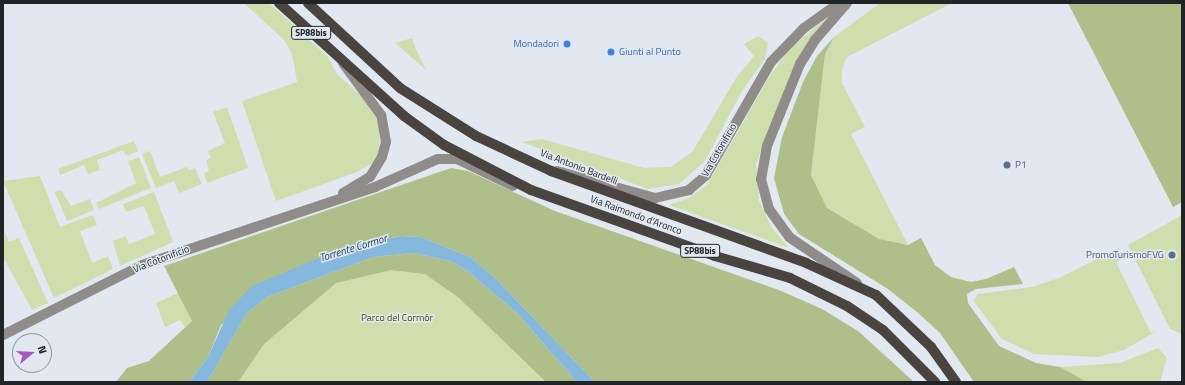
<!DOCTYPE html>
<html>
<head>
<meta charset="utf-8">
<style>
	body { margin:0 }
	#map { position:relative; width:1185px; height:385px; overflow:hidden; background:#e1e8f0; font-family:"Titillium Web",sans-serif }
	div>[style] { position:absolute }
	.green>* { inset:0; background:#cfdead }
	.forest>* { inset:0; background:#afbf89 }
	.water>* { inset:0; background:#85b8dc }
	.tertiary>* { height:10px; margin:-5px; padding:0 5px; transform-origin:5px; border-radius:5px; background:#908c8a }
	.primary>* { height:10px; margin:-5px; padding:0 5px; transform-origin:5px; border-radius:5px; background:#4a4440 }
	.dots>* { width:11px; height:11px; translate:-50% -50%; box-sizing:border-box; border:2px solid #e1e8f0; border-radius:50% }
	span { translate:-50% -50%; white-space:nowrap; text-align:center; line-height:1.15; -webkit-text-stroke:3px #e1e8f0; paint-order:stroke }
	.shield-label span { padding:1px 3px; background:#e1e8f0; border:1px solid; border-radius:3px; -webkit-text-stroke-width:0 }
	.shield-label { font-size:9px; color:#222528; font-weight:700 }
	.shop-label { font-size:10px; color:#366cbe }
	.right { translate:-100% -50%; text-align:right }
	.left { translate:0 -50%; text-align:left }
	.street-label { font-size:10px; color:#222528 }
	.service-label { font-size:10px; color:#4e5e75 }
	.park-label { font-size:10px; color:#3c4a0d }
	.water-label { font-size:11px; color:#143c56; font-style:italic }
	.frame { position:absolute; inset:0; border:4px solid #222528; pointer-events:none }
	.north { position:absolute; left:12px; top:333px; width:40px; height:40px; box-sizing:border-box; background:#e1e8f0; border:1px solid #959aa0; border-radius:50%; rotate:72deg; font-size:11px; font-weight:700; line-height:16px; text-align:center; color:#222528 }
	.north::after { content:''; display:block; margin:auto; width:14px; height:18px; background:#a557c8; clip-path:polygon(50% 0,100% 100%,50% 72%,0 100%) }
</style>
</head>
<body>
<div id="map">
	<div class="green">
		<div style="clip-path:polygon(244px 3px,269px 3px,328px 57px,337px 74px,365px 100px,375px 114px,380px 130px,378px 160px,357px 172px,276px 201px,242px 101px,297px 82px,292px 53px,284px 40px)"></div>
		<div style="clip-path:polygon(880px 3px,952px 3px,847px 57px,842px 69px,842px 83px,865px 127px,851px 134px,908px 245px,879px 239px,827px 208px,811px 175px,825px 54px,834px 37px)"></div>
		<div style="clip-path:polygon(826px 18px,798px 58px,756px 164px,759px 201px,772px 228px,789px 248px,669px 205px,689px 198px,707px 185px,771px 74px,792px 47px)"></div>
		<div style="clip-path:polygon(758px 36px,768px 43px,765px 59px,742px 91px,705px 161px,679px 184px,648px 189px,522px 142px,542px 139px,644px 168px,671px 167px,693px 151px,736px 78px,754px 56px,744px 44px)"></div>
		<div style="clip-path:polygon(412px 38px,415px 47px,426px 70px,395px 43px)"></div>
		<div style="clip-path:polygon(227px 107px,248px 168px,207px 183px,204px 173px,209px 171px,206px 160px,211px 158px,208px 151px,225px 143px,213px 112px)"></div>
		<div style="clip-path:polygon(134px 141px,138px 151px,126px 156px,123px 150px,97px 160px,100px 170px,88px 174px,84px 165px,60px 175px,58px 169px)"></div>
		<div style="clip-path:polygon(150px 151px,160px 177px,187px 167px,189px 170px,195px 168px,202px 184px,179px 193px,174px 181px,156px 188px,142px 154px)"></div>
		<div style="clip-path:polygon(139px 157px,151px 188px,99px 209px,96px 203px,136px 183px,128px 161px)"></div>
		<div style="clip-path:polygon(40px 176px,60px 227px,93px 215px,97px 225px,80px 231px,92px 263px,108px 256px,113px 269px,54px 298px,3px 181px)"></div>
		<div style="clip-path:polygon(61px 190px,71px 206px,90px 199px,94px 210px,67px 221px,55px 192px)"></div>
		<div style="clip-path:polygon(154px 192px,173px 242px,120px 266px,113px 241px,126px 236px,129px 244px,155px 234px,144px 206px,126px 212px,123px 204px)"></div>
		<div style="clip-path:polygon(1182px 215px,1182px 334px,1170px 329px,1128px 245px)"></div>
		<div style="clip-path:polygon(5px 232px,9px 242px,19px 238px,48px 303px,32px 310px,3px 257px)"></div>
		<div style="clip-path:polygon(1119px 248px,1124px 258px,1116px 262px,1151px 333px,1158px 330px,1124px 350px,1098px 357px,1034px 354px,1002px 339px,973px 300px,978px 294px,1032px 287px,1059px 278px)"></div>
		<div style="clip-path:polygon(414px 253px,577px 382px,207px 382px,247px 313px,267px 297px)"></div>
		<div style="clip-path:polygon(178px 293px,192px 321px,185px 327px,180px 320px,165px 327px,156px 303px)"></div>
		<div style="clip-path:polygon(1158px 348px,1167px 358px,1160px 382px,1087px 382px,1060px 367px,1120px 363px)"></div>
	</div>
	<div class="forest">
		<div style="clip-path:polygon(1068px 3px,1182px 3px,1182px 202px,1173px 207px)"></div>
		<div style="clip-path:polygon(834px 37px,825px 54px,811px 175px,827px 208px,879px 239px,908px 245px,921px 238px,935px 265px,951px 277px,971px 282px,986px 279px,1014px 267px,1023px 284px,976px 289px,967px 294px,968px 303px,999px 346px,1036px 363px,1060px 367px,1087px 382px,974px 382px,940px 333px,917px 312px,888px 289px,799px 234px,784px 214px,774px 178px,782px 137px,803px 82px,817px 56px)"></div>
		<div style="clip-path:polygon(451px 168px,468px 171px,555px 211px,779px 290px,822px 309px,858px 331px,914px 382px,595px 382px,494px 277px,470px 257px,421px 237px,401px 236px,340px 249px,221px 325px,208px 357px,189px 382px,116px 382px,127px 368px,149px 361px,192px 321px,164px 266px)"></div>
		<div style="clip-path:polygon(414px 253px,450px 261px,466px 270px,517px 313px,577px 382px,546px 382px,458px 297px,425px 274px,391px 270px,336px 283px,264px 344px,238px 382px,207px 382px,247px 313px,267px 297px,373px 257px)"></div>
	</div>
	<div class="water">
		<div style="clip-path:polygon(401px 236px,421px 237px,470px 257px,494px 277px,595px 382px,577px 382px,517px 313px,466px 270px,450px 261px,414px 253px,373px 257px,267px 297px,247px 313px,207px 382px,189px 382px,208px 357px,229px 310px,252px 286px,340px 249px)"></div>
	</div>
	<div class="tertiary">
		<div style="left:847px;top:3px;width:49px;rotate:130.9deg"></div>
		<div style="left:815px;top:40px;width:28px;rotate:122deg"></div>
		<div style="left:800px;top:64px;width:88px;rotate:111.9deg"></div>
		<div style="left:767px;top:146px;width:34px;rotate:100deg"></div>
		<div style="left:761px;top:179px;width:31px;rotate:75deg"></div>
		<div style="left:769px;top:209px;width:34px;rotate:54deg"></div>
		<div style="left:789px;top:237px;width:82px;rotate:34.1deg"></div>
		<div style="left:557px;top:171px;width:102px;rotate:15.4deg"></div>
		<div style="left:655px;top:198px;width:35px;rotate:-13deg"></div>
		<div style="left:689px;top:190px;width:23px;rotate:-41deg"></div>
		<div style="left:706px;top:175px;width:130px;rotate:-60.1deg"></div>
		<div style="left:771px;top:62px;width:47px;rotate:-45.9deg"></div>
		<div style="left:804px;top:28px;width:43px;rotate:-35.5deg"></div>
		<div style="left:343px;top:193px;width:31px;rotate:-31deg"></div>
		<div style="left:370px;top:177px;width:23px;rotate:-59deg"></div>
		<div style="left:382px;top:157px;width:16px;rotate:-75deg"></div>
		<div style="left:386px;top:142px;width:27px;rotate:-100deg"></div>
		<div style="left:381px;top:115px;width:64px;rotate:-126.2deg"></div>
		<div style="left:3px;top:335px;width:156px;rotate:-26.7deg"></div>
		<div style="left:142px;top:265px;width:246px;rotate:-18.5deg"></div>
		<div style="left:375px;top:187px;width:69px;rotate:-24deg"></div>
		<div style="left:438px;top:159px;width:19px"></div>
		<div style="left:457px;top:159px;width:62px;rotate:25.7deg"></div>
	</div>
	<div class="primary">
		<div style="left:279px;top:3px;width:169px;rotate:42.1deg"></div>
		<div style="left:404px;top:116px;width:49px;rotate:35.9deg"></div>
		<div style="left:444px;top:145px;width:98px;rotate:27.3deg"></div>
		<div style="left:531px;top:190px;width:195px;rotate:19.7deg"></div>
		<div style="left:715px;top:256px;width:78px;rotate:16.3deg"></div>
		<div style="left:790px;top:278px;width:64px;rotate:26.2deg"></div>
		<div style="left:847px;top:306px;width:43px;rotate:33.7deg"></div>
		<div style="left:883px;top:330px;width:74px;rotate:45deg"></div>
		<div style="left:308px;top:3px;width:125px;rotate:42.7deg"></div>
		<div style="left:400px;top:88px;width:90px;rotate:32.3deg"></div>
		<div style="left:476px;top:136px;width:83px;rotate:25deg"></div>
		<div style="left:551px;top:171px;width:271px;rotate:19.8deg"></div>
		<div style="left:806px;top:263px;width:77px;rotate:24.6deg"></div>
		<div style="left:876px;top:295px;width:76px;rotate:43.4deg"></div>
		<div style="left:931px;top:347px;width:43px;rotate:54.5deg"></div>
	</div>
	<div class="dots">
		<div style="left:567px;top:44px;background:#3f7fe0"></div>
		<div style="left:611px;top:52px;background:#3f7fe0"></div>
		<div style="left:1007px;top:165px;background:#5c6f8a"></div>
		<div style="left:1172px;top:255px;background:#5c6f8a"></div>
	</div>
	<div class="shield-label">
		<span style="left:311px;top:33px">SP88bis</span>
		<span style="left:700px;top:251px">SP88bis</span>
	</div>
	<div class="shop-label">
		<span class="right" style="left:559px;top:44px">Mondadori</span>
		<span class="left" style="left:619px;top:52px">Giunti al Punto</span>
	</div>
	<div class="street-label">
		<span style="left:719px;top:150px;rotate:-60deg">Via Cotonificio</span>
		<span style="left:579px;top:167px;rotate:21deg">Via Antonio Bardelli</span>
		<span style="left:636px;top:215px;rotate:20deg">Via Raimondo d'Aronco</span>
		<span style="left:161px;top:259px;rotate:-21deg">Via Cotonificio</span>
	</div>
	<div class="service-label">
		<span class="left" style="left:1015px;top:165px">P1</span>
		<span class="right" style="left:1164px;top:255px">PromoTurismoFVG</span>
	</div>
	<div class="park-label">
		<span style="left:397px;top:318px">Parco del Cormôr</span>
	</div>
	<div class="water-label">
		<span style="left:353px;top:248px;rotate:-17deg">Torrente Cormor</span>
	</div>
	<div class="frame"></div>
	<div class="north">N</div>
</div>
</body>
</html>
